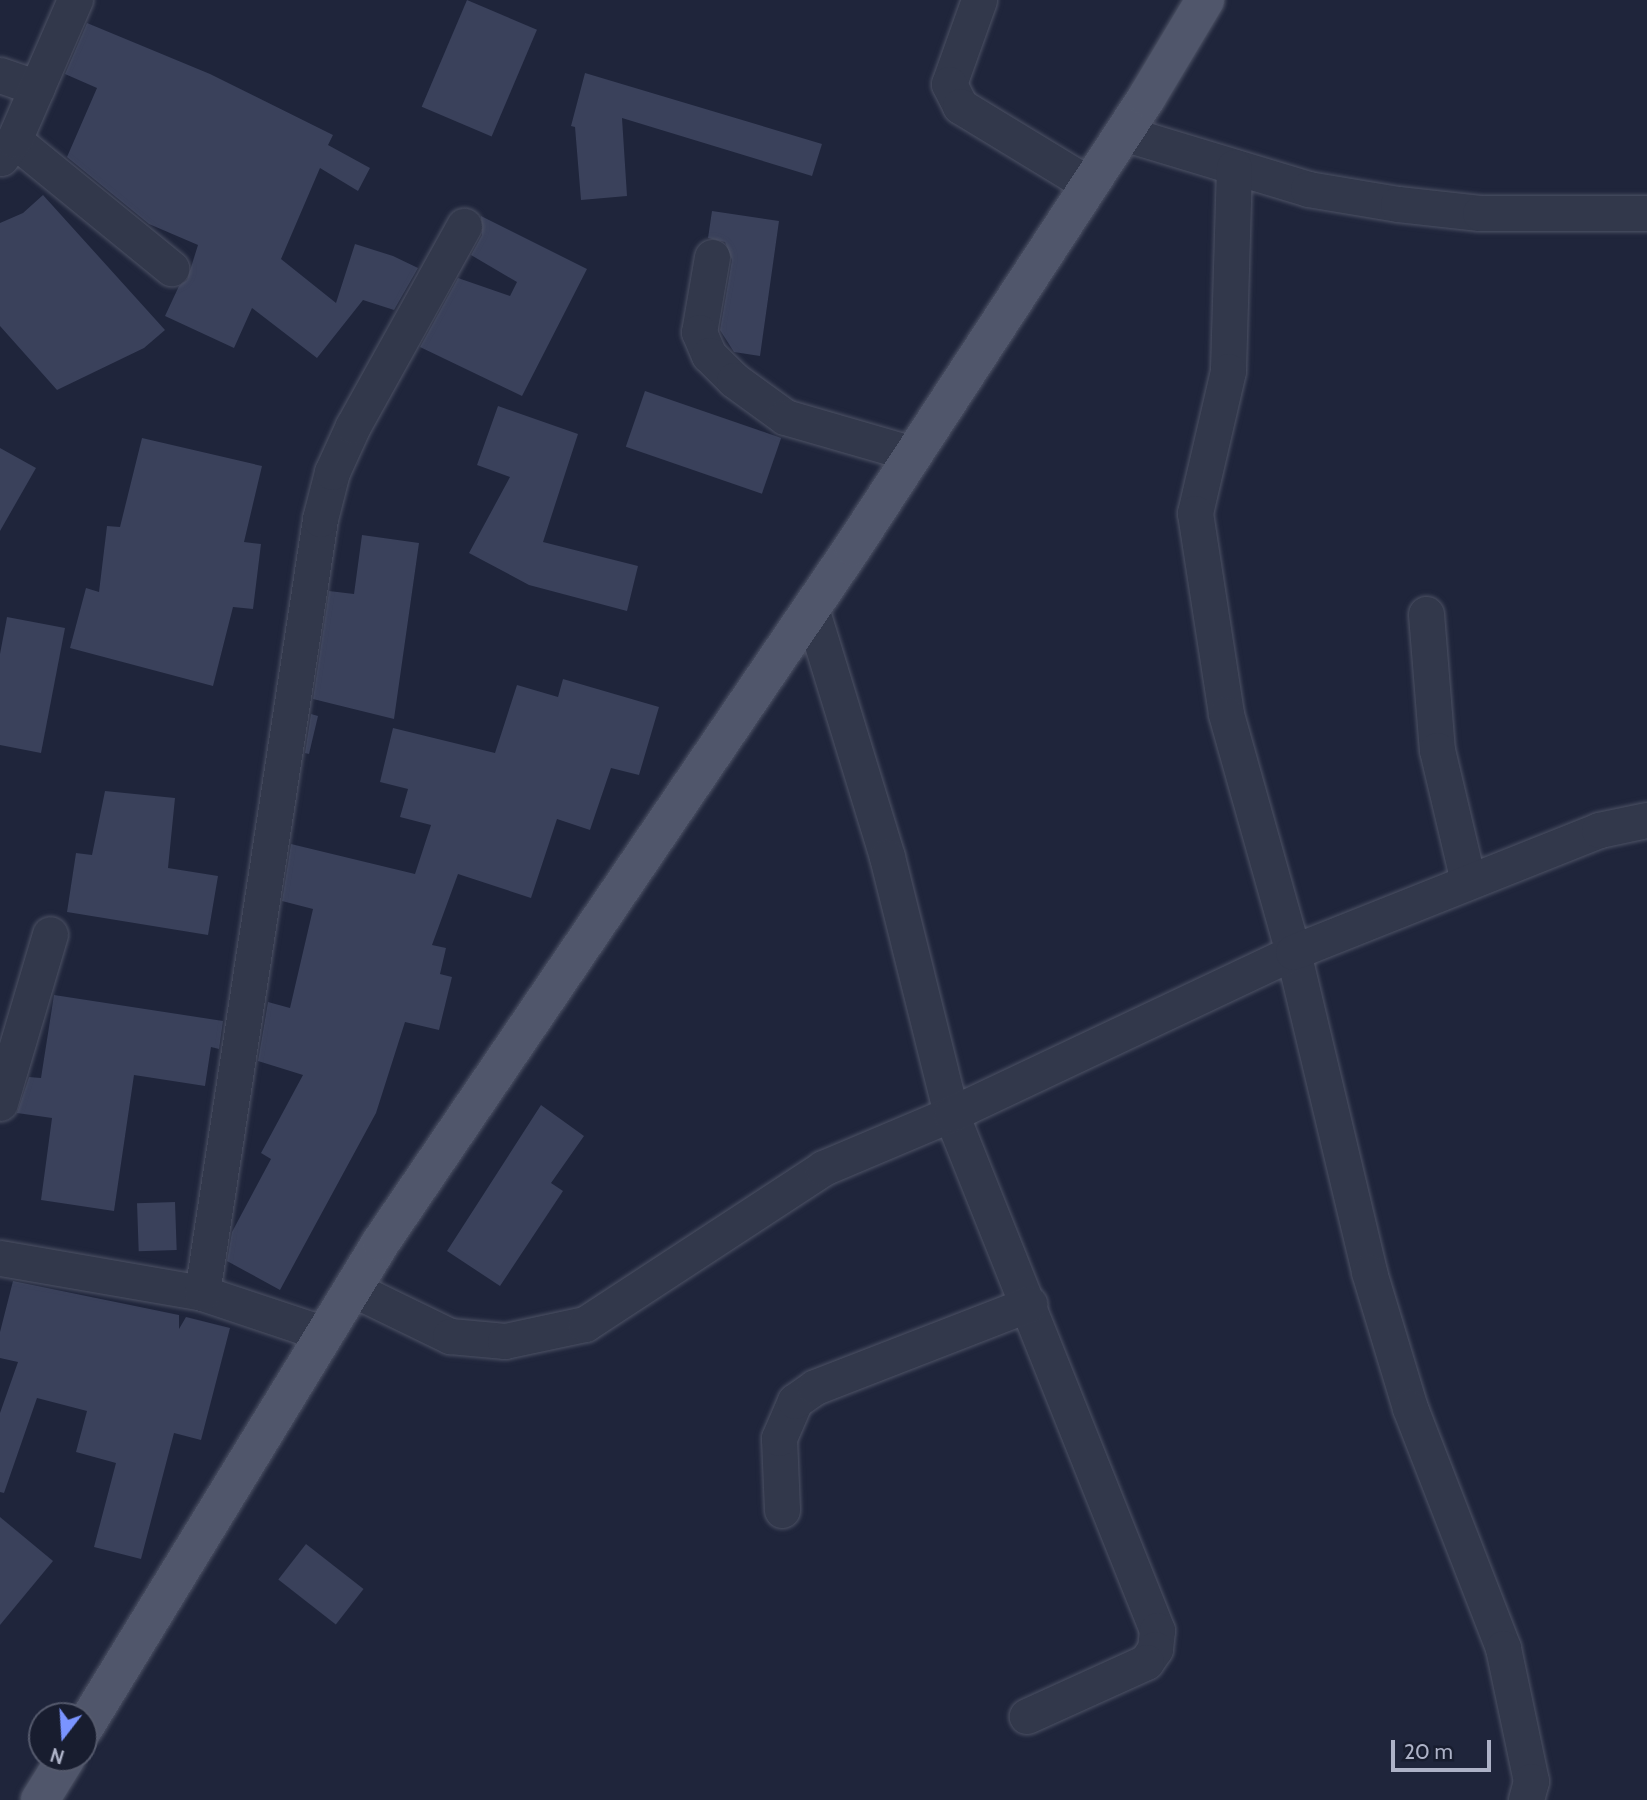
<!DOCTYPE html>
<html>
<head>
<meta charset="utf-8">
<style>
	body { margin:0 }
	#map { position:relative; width:1647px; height:1800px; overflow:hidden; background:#1f253b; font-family:Cabin,sans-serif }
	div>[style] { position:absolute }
	.building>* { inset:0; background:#3a415b; transform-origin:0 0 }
	.roads { filter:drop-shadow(0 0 2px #4d5265) drop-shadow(0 0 2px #4d5265) }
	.minor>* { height:35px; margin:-17.5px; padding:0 17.5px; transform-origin:17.5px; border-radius:17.5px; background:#32384b }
	.major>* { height:38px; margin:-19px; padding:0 19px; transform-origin:19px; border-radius:19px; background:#50566b }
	span { translate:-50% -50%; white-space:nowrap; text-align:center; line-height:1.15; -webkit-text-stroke:6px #181d2f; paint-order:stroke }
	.north { position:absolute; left:28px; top:1702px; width:70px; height:70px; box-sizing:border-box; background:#181d2f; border:2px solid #54596c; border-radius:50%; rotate:197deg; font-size:19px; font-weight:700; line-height:28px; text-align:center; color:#adb2c7 }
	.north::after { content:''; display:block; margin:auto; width:24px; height:32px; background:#7a94ff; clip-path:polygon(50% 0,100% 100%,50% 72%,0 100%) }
	.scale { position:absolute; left:1391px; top:1740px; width:100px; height:32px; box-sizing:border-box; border:4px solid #adb2c7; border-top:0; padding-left:9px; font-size:21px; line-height:24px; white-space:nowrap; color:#adb2c7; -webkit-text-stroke:5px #181d2f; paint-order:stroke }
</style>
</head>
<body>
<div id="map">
	<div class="building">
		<div style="left:467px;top:0;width:76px;height:116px;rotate:23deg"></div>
		<div style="clip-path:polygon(87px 23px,210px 74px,333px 135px,328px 145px,370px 168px,358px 191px,320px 168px,281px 259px,336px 303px,355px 244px,393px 256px,418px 268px,394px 310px,363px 300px,317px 358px,252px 308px,234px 348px,165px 316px,179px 286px,187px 280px,198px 245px,149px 224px,67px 157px,97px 88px,65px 74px)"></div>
		<div style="clip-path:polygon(585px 73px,822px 144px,812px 176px,622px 118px,627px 196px,581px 200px,575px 127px,571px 126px)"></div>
		<div style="clip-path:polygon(43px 195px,165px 330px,144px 348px,57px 390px,0 326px,0 223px,23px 213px)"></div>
		<div style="clip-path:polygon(712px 211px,779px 221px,760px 356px,734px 352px,720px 330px,732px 260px,725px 242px,708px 238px)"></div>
		<div style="clip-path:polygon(481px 216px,587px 269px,522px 396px,420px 347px,458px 278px,510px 296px,517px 282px,471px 255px,482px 235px)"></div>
		<div style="left:645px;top:391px;width:144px;height:59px;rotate:19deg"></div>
		<div style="clip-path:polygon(498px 406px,578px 434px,543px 542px,638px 566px,627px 611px,529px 585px,469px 553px,510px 477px,477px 465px)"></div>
		<div style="clip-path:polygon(142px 438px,262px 466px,244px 542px,261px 544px,253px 609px,233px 607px,213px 686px,70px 648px,86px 588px,99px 592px,107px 526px,120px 527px)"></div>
		<div style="clip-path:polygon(0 448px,36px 468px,0 531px)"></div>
		<div style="clip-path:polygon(362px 535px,419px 543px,394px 719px,313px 699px,329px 591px,354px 594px)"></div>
		<div style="clip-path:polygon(7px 617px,65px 628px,41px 753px,0 745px,0 654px)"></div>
		<div style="clip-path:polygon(563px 679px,659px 707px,639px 775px,611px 768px,590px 830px,557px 819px,531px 898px,458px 874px,432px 945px,446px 948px,440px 974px,452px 977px,439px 1030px,405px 1022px,376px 1113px,280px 1290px,227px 1261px,232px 1232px,271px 1159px,261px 1153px,303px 1075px,258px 1061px,268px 1002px,290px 1008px,313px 909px,282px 901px,291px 844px,415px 874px,431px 825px,400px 817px,408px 789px,380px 782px,393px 728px,495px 753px,517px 685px,558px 697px)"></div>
		<div style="clip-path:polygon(311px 714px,318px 716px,309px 754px,305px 753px)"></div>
		<div style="clip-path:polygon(105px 791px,175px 798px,168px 868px,218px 876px,208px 935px,67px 912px,76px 853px,92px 855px)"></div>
		<div style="clip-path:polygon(54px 995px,223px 1021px,219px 1049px,211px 1047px,205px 1086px,134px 1075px,114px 1211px,41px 1200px,52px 1118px,17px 1113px,29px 1077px,41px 1078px)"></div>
		<div style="clip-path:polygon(541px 1105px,584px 1136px,551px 1183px,563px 1191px,500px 1286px,447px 1251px)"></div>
		<div style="left:175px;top:1202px;width:48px;height:38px;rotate:88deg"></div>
		<div style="clip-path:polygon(13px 1281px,179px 1315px,179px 1329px,186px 1317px,230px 1328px,201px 1440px,174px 1433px,141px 1559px,94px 1547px,116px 1463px,76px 1452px,87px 1411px,37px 1398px,4px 1493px,0 1492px,0 1413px,18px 1362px,0 1358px,0 1332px)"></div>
		<div style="clip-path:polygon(0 1517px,53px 1561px,0 1625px)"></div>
		<div style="left:306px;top:1544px;width:73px;height:45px;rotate:38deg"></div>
	</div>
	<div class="roads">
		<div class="minor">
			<div style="left:979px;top:0;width:89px;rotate:109.7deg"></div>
			<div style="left:949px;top:84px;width:25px;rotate:63deg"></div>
			<div style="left:960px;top:106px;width:152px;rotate:31.3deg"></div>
			<div style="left:0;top:75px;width:39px;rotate:19deg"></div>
			<div style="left:1123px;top:133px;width:193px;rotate:16.8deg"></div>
			<div style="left:1308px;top:189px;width:91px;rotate:9.5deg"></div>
			<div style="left:1398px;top:204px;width:82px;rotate:6.3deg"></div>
			<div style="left:1480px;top:213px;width:167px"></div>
			<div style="left:14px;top:140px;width:203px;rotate:39.2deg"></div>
			<div style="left:1px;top:158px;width:22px;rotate:-54deg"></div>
			<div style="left:14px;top:140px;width:153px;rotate:-66.5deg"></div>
			<div style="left:1234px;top:167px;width:204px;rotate:91.7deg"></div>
			<div style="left:1228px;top:371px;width:146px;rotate:103.1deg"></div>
			<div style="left:1195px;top:513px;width:203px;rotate:81.2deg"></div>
			<div style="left:1226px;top:714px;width:247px;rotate:74.3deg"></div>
			<div style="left:1293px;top:952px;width:329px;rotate:76.6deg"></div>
			<div style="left:1369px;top:1272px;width:142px;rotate:73.2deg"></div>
			<div style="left:1410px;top:1408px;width:257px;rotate:68.8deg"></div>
			<div style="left:1503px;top:1648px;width:136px;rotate:78.1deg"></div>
			<div style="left:1531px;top:1781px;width:20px;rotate:105deg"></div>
			<div style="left:712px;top:257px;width:76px;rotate:99.8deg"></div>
			<div style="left:699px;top:332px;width:25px;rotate:67deg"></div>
			<div style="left:709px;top:355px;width:35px;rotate:45deg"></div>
			<div style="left:734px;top:380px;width:63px;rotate:36deg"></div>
			<div style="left:785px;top:417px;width:133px;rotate:16.1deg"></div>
			<div style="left:811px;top:608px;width:260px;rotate:73deg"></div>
			<div style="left:887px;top:857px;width:265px;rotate:76deg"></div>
			<div style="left:951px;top:1114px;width:556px;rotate:68.24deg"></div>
			<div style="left:1157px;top:1630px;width:19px;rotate:96deg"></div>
			<div style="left:1155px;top:1649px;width:16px;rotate:125deg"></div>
			<div style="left:1146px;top:1662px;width:131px;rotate:155.6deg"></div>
			<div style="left:1426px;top:614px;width:136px;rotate:85.4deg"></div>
			<div style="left:1437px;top:750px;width:135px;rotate:76.7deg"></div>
			<div style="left:0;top:1103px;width:176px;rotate:-73.5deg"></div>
			<div style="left:0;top:1258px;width:205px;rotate:9.8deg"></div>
			<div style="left:202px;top:1293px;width:130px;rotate:18.4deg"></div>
			<div style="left:353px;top:1289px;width:108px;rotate:25.9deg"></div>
			<div style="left:450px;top:1336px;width:55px;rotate:5.2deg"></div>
			<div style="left:505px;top:1341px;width:82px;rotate:-12deg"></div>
			<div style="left:585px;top:1324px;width:285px;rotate:-33.2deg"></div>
			<div style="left:823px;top:1168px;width:139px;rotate:-22.9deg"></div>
			<div style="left:951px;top:1114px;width:378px;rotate:-25.3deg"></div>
			<div style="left:1293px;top:952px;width:329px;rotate:-21.7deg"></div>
			<div style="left:1599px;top:830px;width:49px;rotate:-11.8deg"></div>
			<div style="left:202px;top:1293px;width:783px;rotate:-81.33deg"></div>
			<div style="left:320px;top:519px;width:49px;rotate:-75.7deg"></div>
			<div style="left:332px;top:472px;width:51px;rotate:-65.5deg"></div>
			<div style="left:353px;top:426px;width:229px;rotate:-61deg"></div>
			<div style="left:782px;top:1510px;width:72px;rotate:-92.4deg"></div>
			<div style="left:779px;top:1438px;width:40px;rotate:-66.6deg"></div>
			<div style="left:795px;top:1401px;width:24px;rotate:-35deg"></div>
			<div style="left:815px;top:1387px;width:230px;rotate:-21.2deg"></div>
		</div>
		<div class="major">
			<div style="left:84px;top:1728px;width:570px;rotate:-58.57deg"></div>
			<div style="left:381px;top:1242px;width:840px;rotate:-55.82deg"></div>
			<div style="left:853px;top:547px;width:538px;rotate:-56.84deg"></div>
			<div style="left:1147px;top:97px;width:113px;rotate:-59.1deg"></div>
			<div style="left:40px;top:1800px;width:49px;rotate:-58.2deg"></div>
		</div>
	</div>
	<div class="north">N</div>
	<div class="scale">20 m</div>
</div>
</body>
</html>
